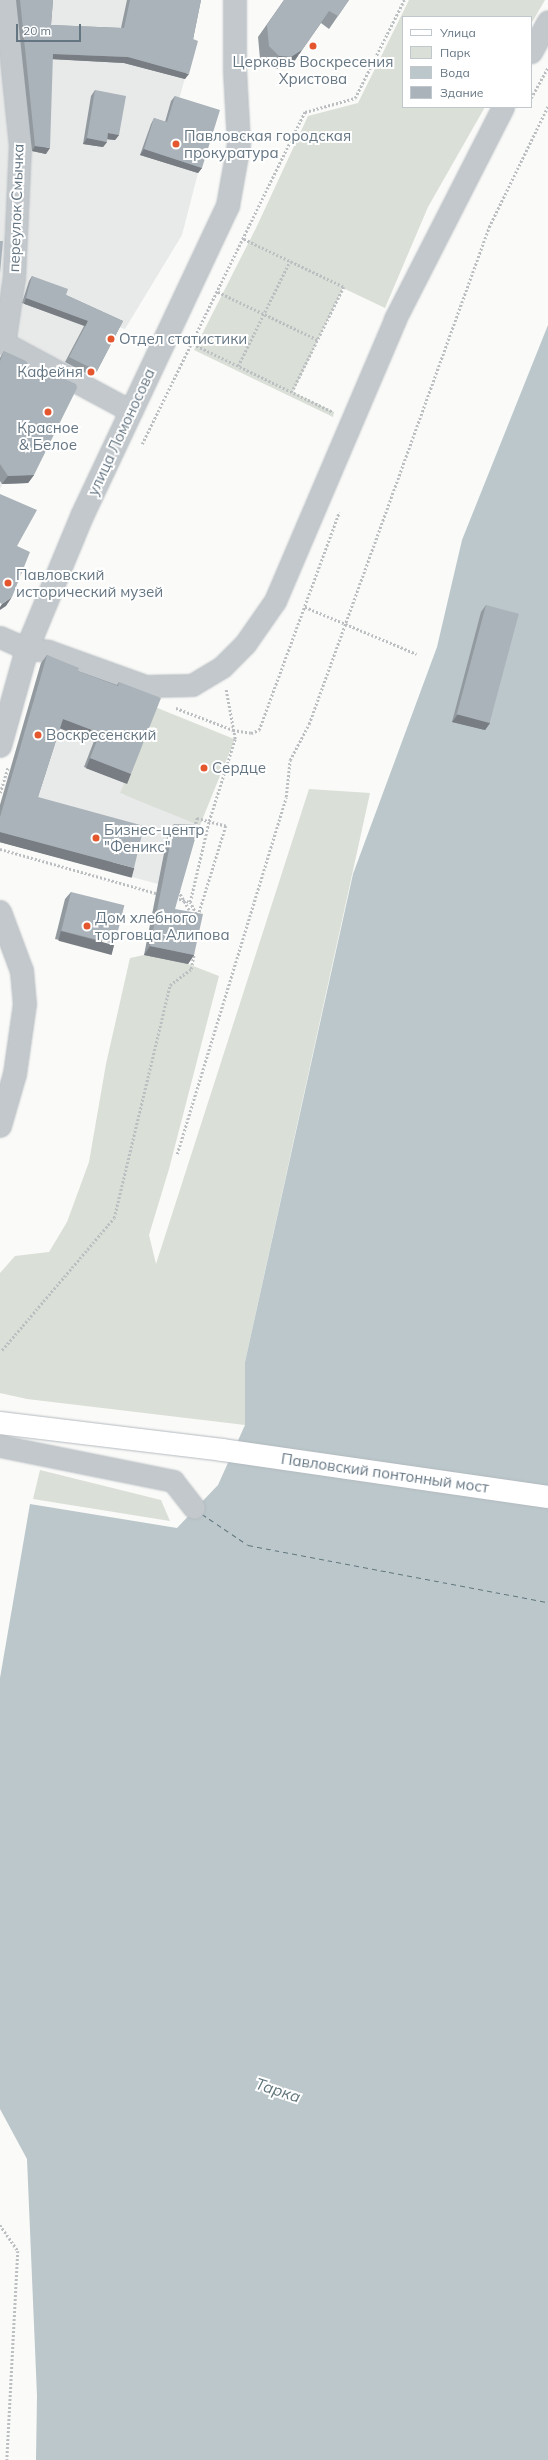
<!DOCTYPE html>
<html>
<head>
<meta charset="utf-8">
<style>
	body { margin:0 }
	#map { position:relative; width:548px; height:2460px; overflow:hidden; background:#fafaf8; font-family:Mulish,sans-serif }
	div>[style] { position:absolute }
	.built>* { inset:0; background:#e8e9e9 }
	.green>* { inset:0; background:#dadfd7; transform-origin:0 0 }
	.water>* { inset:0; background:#bbc7cb }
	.ferry>* { height:1px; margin-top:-0.5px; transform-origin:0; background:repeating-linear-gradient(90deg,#60757c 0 5px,transparent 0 9px) }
	.path>* { height:2.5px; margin-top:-1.25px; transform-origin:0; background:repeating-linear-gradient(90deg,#bbbfc2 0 2px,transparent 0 4px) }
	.roads { filter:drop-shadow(0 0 1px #b3babf) drop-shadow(0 0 1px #b3babf) }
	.minor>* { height:21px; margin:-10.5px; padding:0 10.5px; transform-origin:10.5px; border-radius:10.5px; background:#c3c8cc }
	.tertiary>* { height:22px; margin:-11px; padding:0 11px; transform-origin:11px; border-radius:11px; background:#c3c8cc }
	.secondary>* { height:22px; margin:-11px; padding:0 11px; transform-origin:11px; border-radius:11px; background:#fff }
	.wall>* { inset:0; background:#929a9f }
	.shaded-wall>* { inset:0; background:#777d82; transform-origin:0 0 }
	.building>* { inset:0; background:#aab3b9; transform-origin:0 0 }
	.dots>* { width:11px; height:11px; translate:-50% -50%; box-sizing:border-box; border:2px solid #fff; border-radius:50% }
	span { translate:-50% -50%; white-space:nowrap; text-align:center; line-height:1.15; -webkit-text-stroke:4px #fff; paint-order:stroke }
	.poi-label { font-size:15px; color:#657683 }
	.left { translate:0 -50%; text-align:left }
	.right { translate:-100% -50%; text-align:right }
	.street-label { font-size:15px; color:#657683 }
	.water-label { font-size:16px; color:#60757c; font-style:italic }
	.legend { position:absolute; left:402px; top:16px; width:130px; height:92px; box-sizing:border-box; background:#fff; border:1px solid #c1c8cd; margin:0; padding:5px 7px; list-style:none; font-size:12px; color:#657683 }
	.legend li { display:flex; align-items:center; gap:8px; height:20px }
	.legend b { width:20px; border:1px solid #c1c8cd }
	.scale { position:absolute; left:16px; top:24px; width:65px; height:18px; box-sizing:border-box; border:2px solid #657683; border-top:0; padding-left:5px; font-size:12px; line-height:14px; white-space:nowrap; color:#657683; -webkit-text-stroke:3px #fff; paint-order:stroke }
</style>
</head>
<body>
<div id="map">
	<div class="built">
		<div style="clip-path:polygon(0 0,199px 0,193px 27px,194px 46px,178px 103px,198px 173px,182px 235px,125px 329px,119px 327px,93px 377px,80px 371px,70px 393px,6px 476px,0 489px)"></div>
		<div style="clip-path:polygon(41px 663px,155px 707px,121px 794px,197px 818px,177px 889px,0 842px,0 804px)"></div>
	</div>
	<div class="green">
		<div style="clip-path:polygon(409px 0,545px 0,531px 24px,531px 17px,403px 17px,403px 107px,485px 107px,428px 207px,385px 308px,343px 288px,293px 392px,334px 412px,333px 417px,194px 350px,257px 226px,308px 116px,358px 103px)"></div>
		<div style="left:155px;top:707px;width:86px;height:93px;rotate:22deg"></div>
		<div style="clip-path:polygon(309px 789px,370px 793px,245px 1362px,245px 1425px,27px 1399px,0 1393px,0 1273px,15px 1256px,49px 1252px,67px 1222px,89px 1162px,106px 1064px,130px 958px,144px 955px,188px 964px,219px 976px,169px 1169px,149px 1235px,156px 1264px)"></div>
		<div style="clip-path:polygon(40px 1470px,161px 1500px,170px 1521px,33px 1499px)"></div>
	</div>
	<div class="water">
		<div style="clip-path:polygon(548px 325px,548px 2460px,36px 2460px,37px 2396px,27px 2159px,0 2109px,0 1678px,30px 1504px,177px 1528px,218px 1485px,245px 1425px,245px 1362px,353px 874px,437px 647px,462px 540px)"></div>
	</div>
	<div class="ferry">
		<div style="left:202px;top:1514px;width:55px;rotate:34deg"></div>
		<div style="left:248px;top:1545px;width:305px;rotate:10.8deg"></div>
	</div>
	<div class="path">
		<div style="left:531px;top:98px;width:35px;rotate:-61deg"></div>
		<div style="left:244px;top:239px;width:111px;rotate:25.6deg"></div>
		<div style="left:344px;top:287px;width:117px;rotate:116.3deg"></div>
		<div style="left:218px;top:292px;width:111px;rotate:25.6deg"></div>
		<div style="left:193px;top:344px;width:156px;rotate:25.9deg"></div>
		<div style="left:238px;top:366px;width:117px;rotate:-63.7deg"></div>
		<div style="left:142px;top:444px;width:370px;rotate:-63.9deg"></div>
		<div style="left:305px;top:112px;width:52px;rotate:-15.6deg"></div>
		<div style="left:355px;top:98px;width:110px;rotate:-63.4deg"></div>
		<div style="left:305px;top:607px;width:121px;rotate:22.8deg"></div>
		<div style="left:176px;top:708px;width:61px;rotate:21.1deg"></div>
		<div style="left:233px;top:730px;width:18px;rotate:9deg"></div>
		<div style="left:251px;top:733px;width:9px;rotate:-21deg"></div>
		<div style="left:259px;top:730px;width:232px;rotate:-69.8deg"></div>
		<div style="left:0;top:793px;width:27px;rotate:-73deg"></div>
		<div style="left:197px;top:818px;width:30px;rotate:15deg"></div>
		<div style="left:226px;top:826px;width:102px;rotate:107.2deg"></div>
		<div style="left:196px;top:923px;width:11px;rotate:-170deg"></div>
		<div style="left:185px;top:921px;width:12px;rotate:-70deg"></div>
		<div style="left:189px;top:910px;width:24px;rotate:-120deg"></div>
		<div style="left:177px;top:889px;width:74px;rotate:-74.3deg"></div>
		<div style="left:0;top:849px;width:165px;rotate:15.8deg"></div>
		<div style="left:175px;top:898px;width:16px;rotate:15deg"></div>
		<div style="left:196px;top:914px;width:13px;rotate:-117deg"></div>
		<div style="left:190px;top:902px;width:83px;rotate:-76.8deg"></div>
		<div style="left:209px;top:821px;width:86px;rotate:-72.4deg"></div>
		<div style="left:235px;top:739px;width:50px;rotate:-100.4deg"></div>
		<div style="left:177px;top:1154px;width:373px;rotate:-73deg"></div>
		<div style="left:286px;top:797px;width:37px;rotate:-84deg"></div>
		<div style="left:290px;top:760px;width:41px;rotate:-62.2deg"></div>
		<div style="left:309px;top:724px;width:529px;rotate:-70.09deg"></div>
		<div style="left:489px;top:227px;width:135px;rotate:-64deg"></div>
		<div style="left:2px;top:1350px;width:173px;rotate:-49.7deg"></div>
		<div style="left:114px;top:1218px;width:240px;rotate:-76.5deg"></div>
		<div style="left:170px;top:985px;width:26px;rotate:-37deg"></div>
		<div style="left:191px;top:969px;width:16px;rotate:-79deg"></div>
		<div style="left:0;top:2225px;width:32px;rotate:55deg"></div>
		<div style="left:18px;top:2251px;width:209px;rotate:93deg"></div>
	</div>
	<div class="roads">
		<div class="minor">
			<div style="left:5px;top:0;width:145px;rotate:84.1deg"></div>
			<div style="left:20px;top:144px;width:133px;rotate:92.6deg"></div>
			<div style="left:14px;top:277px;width:67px;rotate:98.6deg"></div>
			<div style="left:4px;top:343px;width:144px;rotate:28.2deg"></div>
			<div style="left:531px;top:52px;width:35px;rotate:-61deg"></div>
			<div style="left:0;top:637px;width:30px;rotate:24deg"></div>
			<div style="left:27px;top:649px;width:21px;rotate:5deg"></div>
			<div style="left:48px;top:651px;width:104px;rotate:19.7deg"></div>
			<div style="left:146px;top:686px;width:46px;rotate:-1.2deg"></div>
			<div style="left:192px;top:685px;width:35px;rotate:-31deg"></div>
			<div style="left:222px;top:667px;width:33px;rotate:-45deg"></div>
			<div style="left:245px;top:644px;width:52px;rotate:-55.1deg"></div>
			<div style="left:275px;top:601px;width:306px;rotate:-66.9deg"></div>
			<div style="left:395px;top:319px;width:238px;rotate:-63deg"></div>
			<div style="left:0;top:1446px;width:177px;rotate:11.4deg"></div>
			<div style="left:173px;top:1481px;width:34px;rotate:52deg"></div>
		</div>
		<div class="tertiary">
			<div style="left:0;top:746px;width:101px;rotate:-74.4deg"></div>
			<div style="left:27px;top:649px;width:146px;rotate:-67.5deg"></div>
			<div style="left:83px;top:514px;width:340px;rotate:-64.8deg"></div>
			<div style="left:228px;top:206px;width:63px;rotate:-79.9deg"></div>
			<div style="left:239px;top:144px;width:74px;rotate:-93.1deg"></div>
			<div style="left:235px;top:70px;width:70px;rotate:-90deg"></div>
			<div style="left:0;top:912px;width:63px;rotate:69.6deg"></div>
			<div style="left:22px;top:971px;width:33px;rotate:85deg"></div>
			<div style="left:25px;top:1004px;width:71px;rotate:98.1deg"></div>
			<div style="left:15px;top:1074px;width:54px;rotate:106.1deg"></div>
		</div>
		<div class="secondary">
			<div style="left:0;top:1423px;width:224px;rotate:6.9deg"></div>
			<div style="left:222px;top:1450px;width:329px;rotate:8.2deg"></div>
		</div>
	</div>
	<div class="wall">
		<div style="clip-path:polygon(16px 0,53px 0,51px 25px,121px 28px,127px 0,201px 0,185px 79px,124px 63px,52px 59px,46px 154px,32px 151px)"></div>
		<div style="clip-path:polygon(284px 0,349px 0,329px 29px,321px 23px,293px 63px,282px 69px,270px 68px,260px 59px,258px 37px)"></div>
		<div style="clip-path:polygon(95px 90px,119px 135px,115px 140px,107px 139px,107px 142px,103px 147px,83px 144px,91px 96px)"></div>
		<div style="clip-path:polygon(175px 96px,202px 168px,198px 173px,140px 155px,151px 124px,154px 118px,165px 122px,171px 101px)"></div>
		<div style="clip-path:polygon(32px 276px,66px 295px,123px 321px,97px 371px,93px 377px,65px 362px,84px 326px,22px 303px,29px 281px)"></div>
		<div style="clip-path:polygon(4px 351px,34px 475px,28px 483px,2px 484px,0 481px,0 358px)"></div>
		<div style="clip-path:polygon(486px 605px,490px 723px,485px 730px,452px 722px,481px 612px)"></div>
		<div style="clip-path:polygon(47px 655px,78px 671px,117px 685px,119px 682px,131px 774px,125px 783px,84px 767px,94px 741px,60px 728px,38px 797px,128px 876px,0 842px,0 805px,41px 663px)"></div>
		<div style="clip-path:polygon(174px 824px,175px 909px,194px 955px,188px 964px,144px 955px,168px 833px)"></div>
		<div style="clip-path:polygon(71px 892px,109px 953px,55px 939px,65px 899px)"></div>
	</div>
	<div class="shaded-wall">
		<div style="clip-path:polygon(302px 50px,293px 63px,282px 69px,270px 68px,279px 56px)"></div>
		<div style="clip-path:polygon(53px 54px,128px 57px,189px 74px,185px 79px,124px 63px,49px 59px)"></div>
		<div style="clip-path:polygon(108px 133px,119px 135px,115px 140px,105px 139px)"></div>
		<div style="clip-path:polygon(87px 138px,107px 142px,103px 147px,83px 144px)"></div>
		<div style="clip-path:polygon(35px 146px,50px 148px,46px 154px,32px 151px)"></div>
		<div style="clip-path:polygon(144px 149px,202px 168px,198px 173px,140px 155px)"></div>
		<div style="left:26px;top:298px;width:66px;height:6px;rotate:20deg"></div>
		<div style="clip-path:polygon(34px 475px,28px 483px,2px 484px,8px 476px)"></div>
		<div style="clip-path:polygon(12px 597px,6px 606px,0 610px,0 607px,2px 604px)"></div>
		<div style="clip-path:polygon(458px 714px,490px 723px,485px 730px,452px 722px)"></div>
		<div style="left:63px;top:719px;width:40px;height:10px;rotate:21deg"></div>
		<div style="left:90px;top:758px;width:44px;height:11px;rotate:21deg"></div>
		<div style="left:0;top:832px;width:139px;height:10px;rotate:15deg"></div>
		<div style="left:61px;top:931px;width:55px;height:10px;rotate:15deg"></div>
		<div style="clip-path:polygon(150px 946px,194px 955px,188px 964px,144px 955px)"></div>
	</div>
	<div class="building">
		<div style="clip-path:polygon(20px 0,53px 0,51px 25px,124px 28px,130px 0,201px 0,193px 39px,198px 41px,189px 74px,128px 57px,53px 54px,50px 148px,35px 146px)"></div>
		<div style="clip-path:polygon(284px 0,349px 0,338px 16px,329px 11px,302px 50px,291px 57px,279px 56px,269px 46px,267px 25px)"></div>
		<div style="clip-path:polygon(95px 90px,126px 96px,119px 135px,108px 133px,107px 142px,87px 138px)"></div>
		<div style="clip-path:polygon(175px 96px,220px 110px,202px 168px,144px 149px,154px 118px,167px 122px)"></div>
		<div style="clip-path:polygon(0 241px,3px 241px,0 273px)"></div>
		<div style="clip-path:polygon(32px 276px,68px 289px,66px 295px,123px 321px,97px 371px,69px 357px,88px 321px,26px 298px)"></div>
		<div style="clip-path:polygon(4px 351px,26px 361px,33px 374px,45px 370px,76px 384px,77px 388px,34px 475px,8px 476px,0 464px,0 361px)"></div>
		<div style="clip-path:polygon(0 494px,37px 510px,17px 546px,30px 552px,12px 597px,2px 604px,0 603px)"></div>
		<div style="left:486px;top:605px;width:34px;height:113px;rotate:15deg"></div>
		<div style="clip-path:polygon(47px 655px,79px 668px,78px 671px,118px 686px,119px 682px,161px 698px,131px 774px,90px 758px,100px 733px,63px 719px,38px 797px,144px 826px,134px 868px,0 832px,0 817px)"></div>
		<div style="clip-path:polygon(174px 824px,199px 825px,175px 909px,203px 914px,194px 955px,150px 946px)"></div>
		<div style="left:71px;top:892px;width:55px;height:40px;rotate:14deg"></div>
	</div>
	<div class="dots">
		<div style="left:313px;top:46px;background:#e4572e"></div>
		<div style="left:176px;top:144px;background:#e4572e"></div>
		<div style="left:111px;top:339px;background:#e4572e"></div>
		<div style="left:91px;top:372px;background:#e4572e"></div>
		<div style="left:48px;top:412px;background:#e4572e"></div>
		<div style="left:8px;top:583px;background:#e4572e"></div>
		<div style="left:38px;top:735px;background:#e4572e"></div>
		<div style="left:204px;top:768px;background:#e4572e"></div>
		<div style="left:96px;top:838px;background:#e4572e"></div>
		<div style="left:87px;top:926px;background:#e4572e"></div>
	</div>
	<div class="poi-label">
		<span style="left:313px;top:70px">Церковь Воскресения<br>Христова</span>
		<span class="left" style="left:184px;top:144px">Павловская городская<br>прокуратура</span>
		<span class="left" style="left:119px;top:339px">Отдел статистики</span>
		<span class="right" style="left:83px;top:372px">Кафейня</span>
		<span style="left:48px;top:436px">Красное<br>&amp; Белое</span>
		<span class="left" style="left:16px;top:583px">Павловский<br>исторический музей</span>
		<span class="left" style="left:46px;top:735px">Воскресенский</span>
		<span class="left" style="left:212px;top:768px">Сердце</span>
		<span class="left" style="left:104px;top:838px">Бизнес-центр<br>"Феникс"</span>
		<span class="left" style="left:95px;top:926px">Дом хлебного<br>торговца Алипова</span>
	</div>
	<div class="street-label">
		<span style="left:16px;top:208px;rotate:-88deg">переулок Смычка</span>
		<span style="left:121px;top:432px;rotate:-65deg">улица Ломоносова</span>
		<span style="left:385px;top:1473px;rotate:8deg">Павловский понтонный мост</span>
	</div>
	<div class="water-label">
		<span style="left:278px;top:2090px;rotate:18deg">Тарка</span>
	</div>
	<ul class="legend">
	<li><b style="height:5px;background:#fff"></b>Улица</li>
	<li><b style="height:11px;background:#dadfd7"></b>Парк</li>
	<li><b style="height:11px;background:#bbc7cb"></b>Вода</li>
	<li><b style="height:11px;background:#aab3b9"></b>Здание</li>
	</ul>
	<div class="scale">20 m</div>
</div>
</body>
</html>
